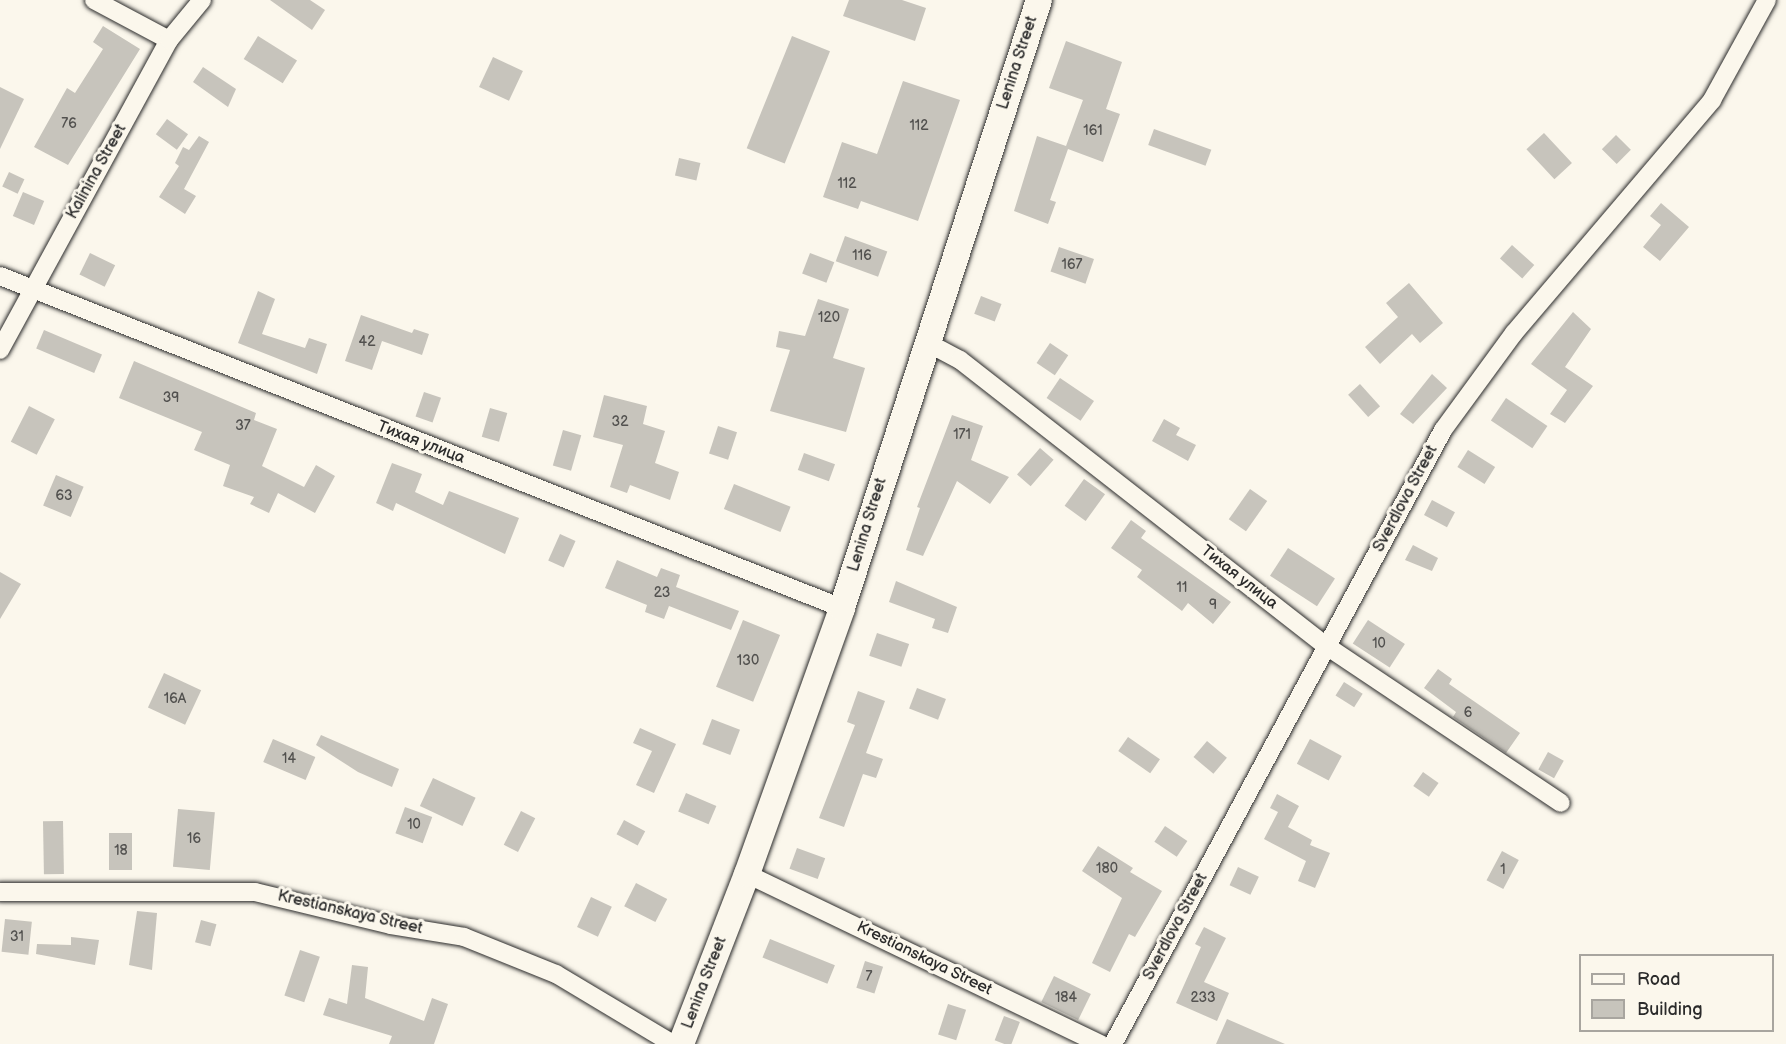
<!DOCTYPE html>
<html>
<head>
<meta charset="utf-8">
<style>
	body { margin:0 }
	#map { position:relative; width:1786px; height:1044px; overflow:hidden; background:#fbf7ec; font-family:"Balsamiq Sans",sans-serif }
	div>[style] { position:absolute }
	.building>* { inset:0; background:#c7c4bc; transform-origin:0 0 }
	.roads { filter:drop-shadow(0 0 2px #2b2b2b) drop-shadow(0 0 2px #2b2b2b) }
	.street>* { height:18px; margin:-9px; padding:0 9px; transform-origin:9px; border-radius:9px; background:#fbf7ec }
	.secondary>* { height:26px; margin:-13px; padding:0 13px; transform-origin:13px; border-radius:13px; background:#fbf7ec }
	span { translate:-50% -50%; white-space:nowrap; text-align:center; line-height:1.15; -webkit-text-stroke:6px #fbf7ec; paint-order:stroke }
	.number-label { font-size:14px; color:#52514f }
	.number-label span { -webkit-text-stroke-width:0 }
	.street-label { font-size:16px; color:#2b2b2b }
	.legend { position:absolute; left:1579px; top:954px; width:195px; height:78px; box-sizing:border-box; background:#fbf7ec; border:2px solid #a8a59f; margin:0; padding:8px 10px; list-style:none; font-size:18px; color:#2b2b2b }
	.legend li { display:flex; align-items:center; gap:12px; height:30px }
	.legend b { width:30px; border:2px solid #a8a59f }
</style>
</head>
<body>
<div id="map">
	<div class="building">
		<div style="clip-path:polygon(270px 0,310px 0,325px 10px,312px 30px)"></div>
		<div style="clip-path:polygon(849px 0,902px 0,926px 8px,915px 41px,843px 16px)"></div>
		<div style="clip-path:polygon(103px 26px,140px 49px,68px 165px,34px 147px,67px 88px,75px 93px,103px 49px,93px 42px)"></div>
		<div style="left:258px;top:36px;width:46px;height:27px;rotate:32deg"></div>
		<div style="left:792px;top:36px;width:41px;height:121px;rotate:22deg"></div>
		<div style="clip-path:polygon(1066px 41px,1122px 62px,1106px 109px,1120px 114px,1103px 162px,1068px 149px,1050px 200px,1056px 202px,1048px 224px,1014px 211px,1037px 136px,1066px 146px,1083px 100px,1049px 88px)"></div>
		<div style="left:493px;top:57px;width:33px;height:33px;rotate:25deg"></div>
		<div style="clip-path:polygon(203px 67px,236px 89px,228px 107px,193px 82px)"></div>
		<div style="clip-path:polygon(903px 81px,960px 100px,918px 221px,861px 201px,858px 209px,823px 197px,842px 142px,877px 154px)"></div>
		<div style="clip-path:polygon(0 87px,24px 99px,0 149px)"></div>
		<div style="left:167px;top:119px;width:26px;height:19px;rotate:36deg"></div>
		<div style="left:1154px;top:129px;width:61px;height:17px;rotate:20deg"></div>
		<div style="left:1544px;top:133px;width:41px;height:24px;rotate:47deg"></div>
		<div style="left:1616px;top:135px;width:21px;height:20px;rotate:45deg"></div>
		<div style="clip-path:polygon(199px 136px,209px 142px,184px 189px,196px 196px,185px 214px,159px 197px,179px 166px,175px 163px,183px 147px,189px 150px)"></div>
		<div style="left:679px;top:158px;width:22px;height:18px;rotate:13deg"></div>
		<div style="left:9px;top:172px;width:17px;height:16px;rotate:25deg"></div>
		<div style="left:23px;top:192px;width:23px;height:26px;rotate:23deg"></div>
		<div style="clip-path:polygon(1661px 203px,1689px 227px,1660px 261px,1643px 247px,1661px 225px,1650px 216px)"></div>
		<div style="left:845px;top:236px;width:45px;height:27px;rotate:20deg"></div>
		<div style="left:1512px;top:245px;width:30px;height:18px;rotate:42deg"></div>
		<div style="left:1059px;top:247px;width:37px;height:26px;rotate:19deg"></div>
		<div style="left:90px;top:253px;width:28px;height:24px;rotate:26deg"></div>
		<div style="left:810px;top:253px;width:26px;height:22px;rotate:21deg"></div>
		<div style="clip-path:polygon(1409px 283px,1443px 323px,1420px 343px,1412px 334px,1380px 364px,1365px 347px,1398px 317px,1386px 303px)"></div>
		<div style="clip-path:polygon(258px 291px,275px 299px,262px 334px,305px 348px,309px 338px,327px 344px,317px 374px,238px 343px)"></div>
		<div style="left:981px;top:296px;width:22px;height:19px;rotate:21deg"></div>
		<div style="clip-path:polygon(818px 299px,849px 309px,833px 358px,865px 368px,846px 432px,770px 411px,790px 350px,776px 347px,779px 331px,805px 336px)"></div>
		<div style="clip-path:polygon(1573px 312px,1591px 329px,1565px 367px,1593px 386px,1565px 423px,1550px 414px,1567px 390px,1531px 364px)"></div>
		<div style="clip-path:polygon(361px 315px,412px 333px,414px 329px,429px 334px,422px 355px,382px 341px,372px 370px,345px 361px)"></div>
		<div style="left:44px;top:330px;width:63px;height:20px;rotate:23deg"></div>
		<div style="left:1050px;top:343px;width:22px;height:24px;rotate:34deg"></div>
		<div style="clip-path:polygon(134px 361px,256px 413px,254px 420px,277px 429px,262px 466px,304px 487px,316px 465px,335px 476px,315px 513px,278px 493px,269px 513px,250px 504px,254px 497px,223px 486px,230px 465px,194px 450px,202px 432px,119px 398px)"></div>
		<div style="clip-path:polygon(1432px 374px,1447px 388px,1413px 424px,1400px 414px)"></div>
		<div style="left:1060px;top:378px;width:41px;height:24px;rotate:34deg"></div>
		<div style="left:1360px;top:384px;width:30px;height:16px;rotate:48deg"></div>
		<div style="left:424px;top:392px;width:18px;height:26px;rotate:19deg"></div>
		<div style="clip-path:polygon(604px 395px,647px 406px,643px 424px,665px 431px,655px 463px,679px 472px,670px 500px,630px 485px,627px 493px,610px 487px,623px 445px,593px 437px)"></div>
		<div style="left:1506px;top:398px;width:50px;height:27px;rotate:34deg"></div>
		<div style="left:29px;top:406px;width:29px;height:40px;rotate:27deg"></div>
		<div style="left:490px;top:408px;width:18px;height:30px;rotate:16deg"></div>
		<div style="clip-path:polygon(952px 415px,983px 426px,971px 460px,1009px 477px,990px 504px,957px 481px,923px 556px,906px 550px,920px 508px,917px 507px)"></div>
		<div style="clip-path:polygon(1164px 419px,1180px 428px,1176px 435px,1196px 445px,1188px 461px,1152px 441px)"></div>
		<div style="left:718px;top:426px;width:20px;height:29px;rotate:18deg"></div>
		<div style="left:563px;top:430px;width:19px;height:37px;rotate:16deg"></div>
		<div style="left:1040px;top:448px;width:18px;height:35px;rotate:41deg"></div>
		<div style="left:1468px;top:450px;width:32px;height:20px;rotate:32deg"></div>
		<div style="left:804px;top:453px;width:33px;height:18px;rotate:20deg"></div>
		<div style="clip-path:polygon(392px 463px,422px 474px,415px 492px,443px 505px,449px 491px,519px 518px,505px 554px,396px 503px,393px 511px,376px 503px)"></div>
		<div style="left:56px;top:475px;width:30px;height:33px;rotate:23deg"></div>
		<div style="left:1084px;top:479px;width:26px;height:33px;rotate:36deg"></div>
		<div style="left:734px;top:484px;width:61px;height:27px;rotate:22deg"></div>
		<div style="left:1250px;top:489px;width:21px;height:37px;rotate:35deg"></div>
		<div style="left:1432px;top:500px;width:26px;height:17px;rotate:28deg"></div>
		<div style="clip-path:polygon(1131px 520px,1146px 531px,1141px 538px,1231px 602px,1213px 624px,1188px 603px,1182px 611px,1137px 577px,1142px 570px,1111px 548px)"></div>
		<div style="left:560px;top:534px;width:17px;height:29px;rotate:24deg"></div>
		<div style="clip-path:polygon(1413px 545px,1438px 558px,1432px 571px,1405px 560px)"></div>
		<div style="left:1288px;top:548px;width:56px;height:33px;rotate:33deg"></div>
		<div style="clip-path:polygon(617px 560px,657px 577px,661px 568px,680px 575px,676px 587px,739px 611px,731px 630px,669px 606px,664px 619px,645px 612px,647px 605px,605px 588px)"></div>
		<div style="clip-path:polygon(0 572px,21px 584px,0 619px)"></div>
		<div style="clip-path:polygon(896px 581px,957px 607px,948px 633px,932px 628px,935px 619px,889px 602px)"></div>
		<div style="left:743px;top:620px;width:40px;height:72px;rotate:22deg"></div>
		<div style="left:1368px;top:620px;width:44px;height:28px;rotate:33deg"></div>
		<div style="left:877px;top:633px;width:34px;height:24px;rotate:19deg"></div>
		<div style="clip-path:polygon(1438px 669px,1452px 679px,1449px 684px,1520px 733px,1506px 753px,1453px 717px,1456px 712px,1424px 688px)"></div>
		<div style="left:164px;top:673px;width:41px;height:38px;rotate:25deg"></div>
		<div style="left:1344px;top:682px;width:22px;height:16px;rotate:32deg"></div>
		<div style="left:917px;top:688px;width:31px;height:22px;rotate:21deg"></div>
		<div style="clip-path:polygon(858px 691px,885px 701px,866px 753px,883px 759px,876px 778px,863px 774px,844px 827px,819px 818px,855px 725px,847px 722px)"></div>
		<div style="left:712px;top:719px;width:30px;height:27px;rotate:21deg"></div>
		<div style="clip-path:polygon(640px 728px,676px 744px,654px 793px,636px 785px,652px 751px,633px 743px)"></div>
		<div style="clip-path:polygon(321px 735px,399px 769px,392px 787px,358px 772px,316px 745px)"></div>
		<div style="left:1128px;top:737px;width:39px;height:17px;rotate:35deg"></div>
		<div style="left:273px;top:739px;width:46px;height:25px;rotate:23deg"></div>
		<div style="left:1310px;top:739px;width:36px;height:28px;rotate:28deg"></div>
		<div style="left:1207px;top:741px;width:26px;height:21px;rotate:40deg"></div>
		<div style="left:1548px;top:752px;width:18px;height:20px;rotate:29deg"></div>
		<div style="left:1423px;top:772px;width:19px;height:17px;rotate:35deg"></div>
		<div style="left:433px;top:778px;width:47px;height:31px;rotate:25deg"></div>
		<div style="left:686px;top:793px;width:33px;height:20px;rotate:23deg"></div>
		<div style="clip-path:polygon(1277px 794px,1299px 806px,1288px 827px,1312px 840px,1310px 845px,1330px 853px,1315px 888px,1298px 881px,1306px 861px,1264px 839px,1278px 812px,1270px 808px)"></div>
		<div style="left:405px;top:807px;width:29px;height:28px;rotate:20deg"></div>
		<div style="left:178px;top:809px;width:37px;height:58px;rotate:5deg"></div>
		<div style="left:521px;top:811px;width:16px;height:38px;rotate:27deg"></div>
		<div style="left:624px;top:820px;width:24px;height:16px;rotate:28deg"></div>
		<div style="left:63px;top:821px;width:53px;height:20px;rotate:89deg"></div>
		<div style="left:1165px;top:826px;width:27px;height:19px;rotate:34deg"></div>
		<div style="left:109px;top:833px;width:23px;height:37px"></div>
		<div style="clip-path:polygon(1098px 846px,1133px 868px,1130px 872px,1162px 891px,1135px 937px,1129px 934px,1110px 972px,1092px 963px,1122px 898px,1082px 871px)"></div>
		<div style="left:797px;top:848px;width:30px;height:22px;rotate:20deg"></div>
		<div style="left:1502px;top:851px;width:19px;height:33px;rotate:28deg"></div>
		<div style="left:1238px;top:867px;width:23px;height:20px;rotate:25deg"></div>
		<div style="left:636px;top:883px;width:35px;height:26px;rotate:27deg"></div>
		<div style="left:591px;top:897px;width:23px;height:33px;rotate:25deg"></div>
		<div style="clip-path:polygon(137px 911px,157px 913px,152px 970px,129px 965px)"></div>
		<div style="left:5px;top:919px;width:27px;height:33px;rotate:6deg"></div>
		<div style="left:201px;top:920px;width:16px;height:23px;rotate:15deg"></div>
		<div style="clip-path:polygon(1204px 927px,1226px 938px,1204px 982px,1229px 993px,1217px 1021px,1176px 1003px,1201px 947px,1195px 944px)"></div>
		<div style="clip-path:polygon(71px 937px,99px 940px,95px 965px,36px 954px,37px 944px,71px 945px)"></div>
		<div style="left:770px;top:939px;width:70px;height:20px;rotate:22deg"></div>
		<div style="left:300px;top:950px;width:21px;height:48px;rotate:19deg"></div>
		<div style="left:865px;top:961px;width:19px;height:28px;rotate:18deg"></div>
		<div style="clip-path:polygon(352px 965px,368px 967px,365px 998px,424px 1021px,432px 998px,448px 1004px,434px 1044px,389px 1044px,392px 1036px,323px 1015px,329px 998px,347px 1004px)"></div>
		<div style="left:1054px;top:976px;width:41px;height:29px;rotate:26deg"></div>
		<div style="left:948px;top:1004px;width:19px;height:32px;rotate:18deg"></div>
		<div style="left:1004px;top:1016px;width:17px;height:26px;rotate:21deg"></div>
		<div style="clip-path:polygon(1227px 1019px,1285px 1044px,1216px 1044px)"></div>
	</div>
	<div class="roads">
		<div class="street">
			<div style="left:94px;top:0;width:85px;rotate:28.1deg"></div>
			<div style="left:0;top:276px;width:905px;rotate:21.52deg"></div>
			<div style="left:926px;top:342px;width:38px;rotate:28deg"></div>
			<div style="left:960px;top:360px;width:467px;rotate:38deg"></div>
			<div style="left:1328px;top:647px;width:280px;rotate:33.8deg"></div>
			<div style="left:0;top:350px;width:353px;rotate:-61.4deg"></div>
			<div style="left:169px;top:40px;width:52px;rotate:-50.5deg"></div>
			<div style="left:747px;top:874px;width:393px;rotate:25.7deg"></div>
			<div style="left:0;top:892px;width:255px"></div>
			<div style="left:255px;top:892px;width:140px;rotate:13.6deg"></div>
			<div style="left:391px;top:925px;width:74px;rotate:9.3deg"></div>
			<div style="left:464px;top:937px;width:99px;rotate:21.9deg"></div>
			<div style="left:556px;top:974px;width:136px;rotate:30.9deg"></div>
			<div style="left:1113px;top:1044px;width:697px;rotate:-61.74deg"></div>
			<div style="left:1443px;top:430px;width:120px;rotate:-53.8deg"></div>
			<div style="left:1514px;top:333px;width:306px;rotate:-49.6deg"></div>
			<div style="left:1712px;top:100px;width:114px;rotate:-61.2deg"></div>
		</div>
		<div class="secondary">
			<div style="left:681px;top:1044px;width:182px;rotate:-68.8deg"></div>
			<div style="left:747px;top:874px;width:282px;rotate:-70.3deg"></div>
			<div style="left:842px;top:608px;width:639px;rotate:-72.05deg"></div>
		</div>
	</div>
	<div class="number-label">
		<span style="left:69px;top:124px">76</span>
		<span style="left:919px;top:126px">112</span>
		<span style="left:1093px;top:131px">161</span>
		<span style="left:847px;top:184px">112</span>
		<span style="left:862px;top:256px">116</span>
		<span style="left:1072px;top:265px">167</span>
		<span style="left:829px;top:318px">120</span>
		<span style="left:367px;top:342px">42</span>
		<span style="left:171px;top:398px">39</span>
		<span style="left:620px;top:422px">32</span>
		<span style="left:243px;top:426px">37</span>
		<span style="left:962px;top:435px">171</span>
		<span style="left:64px;top:496px">63</span>
		<span style="left:1182px;top:588px">11</span>
		<span style="left:662px;top:593px">23</span>
		<span style="left:1213px;top:605px">9</span>
		<span style="left:1379px;top:644px">10</span>
		<span style="left:748px;top:661px">130</span>
		<span style="left:175px;top:699px">16А</span>
		<span style="left:1468px;top:713px">6</span>
		<span style="left:289px;top:759px">14</span>
		<span style="left:414px;top:825px">10</span>
		<span style="left:194px;top:839px">16</span>
		<span style="left:121px;top:851px">18</span>
		<span style="left:1107px;top:869px">180</span>
		<span style="left:1503px;top:870px">1</span>
		<span style="left:17px;top:937px">31</span>
		<span style="left:869px;top:977px">7</span>
		<span style="left:1066px;top:998px">184</span>
		<span style="left:1203px;top:998px">233</span>
	</div>
	<div class="street-label">
		<span style="left:1018px;top:63px;rotate:-72deg">Lenina Street</span>
		<span style="left:97px;top:172px;rotate:-61deg">Kalinina Street</span>
		<span style="left:421px;top:443px;rotate:21deg">Тихая улица</span>
		<span style="left:1406px;top:499px;rotate:-62deg">Sverdlova Street</span>
		<span style="left:868px;top:525px;rotate:-73deg">Lenina Street</span>
		<span style="left:1239px;top:578px;rotate:38deg">Тихая улица</span>
		<span style="left:350px;top:913px;rotate:13deg">Krestianskaya Street</span>
		<span style="left:1176px;top:927px;rotate:-62deg">Sverdlova Street</span>
		<span style="left:924px;top:959px;rotate:26deg">Krestianskaya Street</span>
		<span style="left:705px;top:983px;rotate:-69deg">Lenina Street</span>
	</div>
	<ul class="legend">
	<li><b style="height:8px;background:#fbf7ec"></b>Road</li>
	<li><b style="height:16px;background:#c7c4bc"></b>Building</li>
	</ul>
</div>
</body>
</html>
